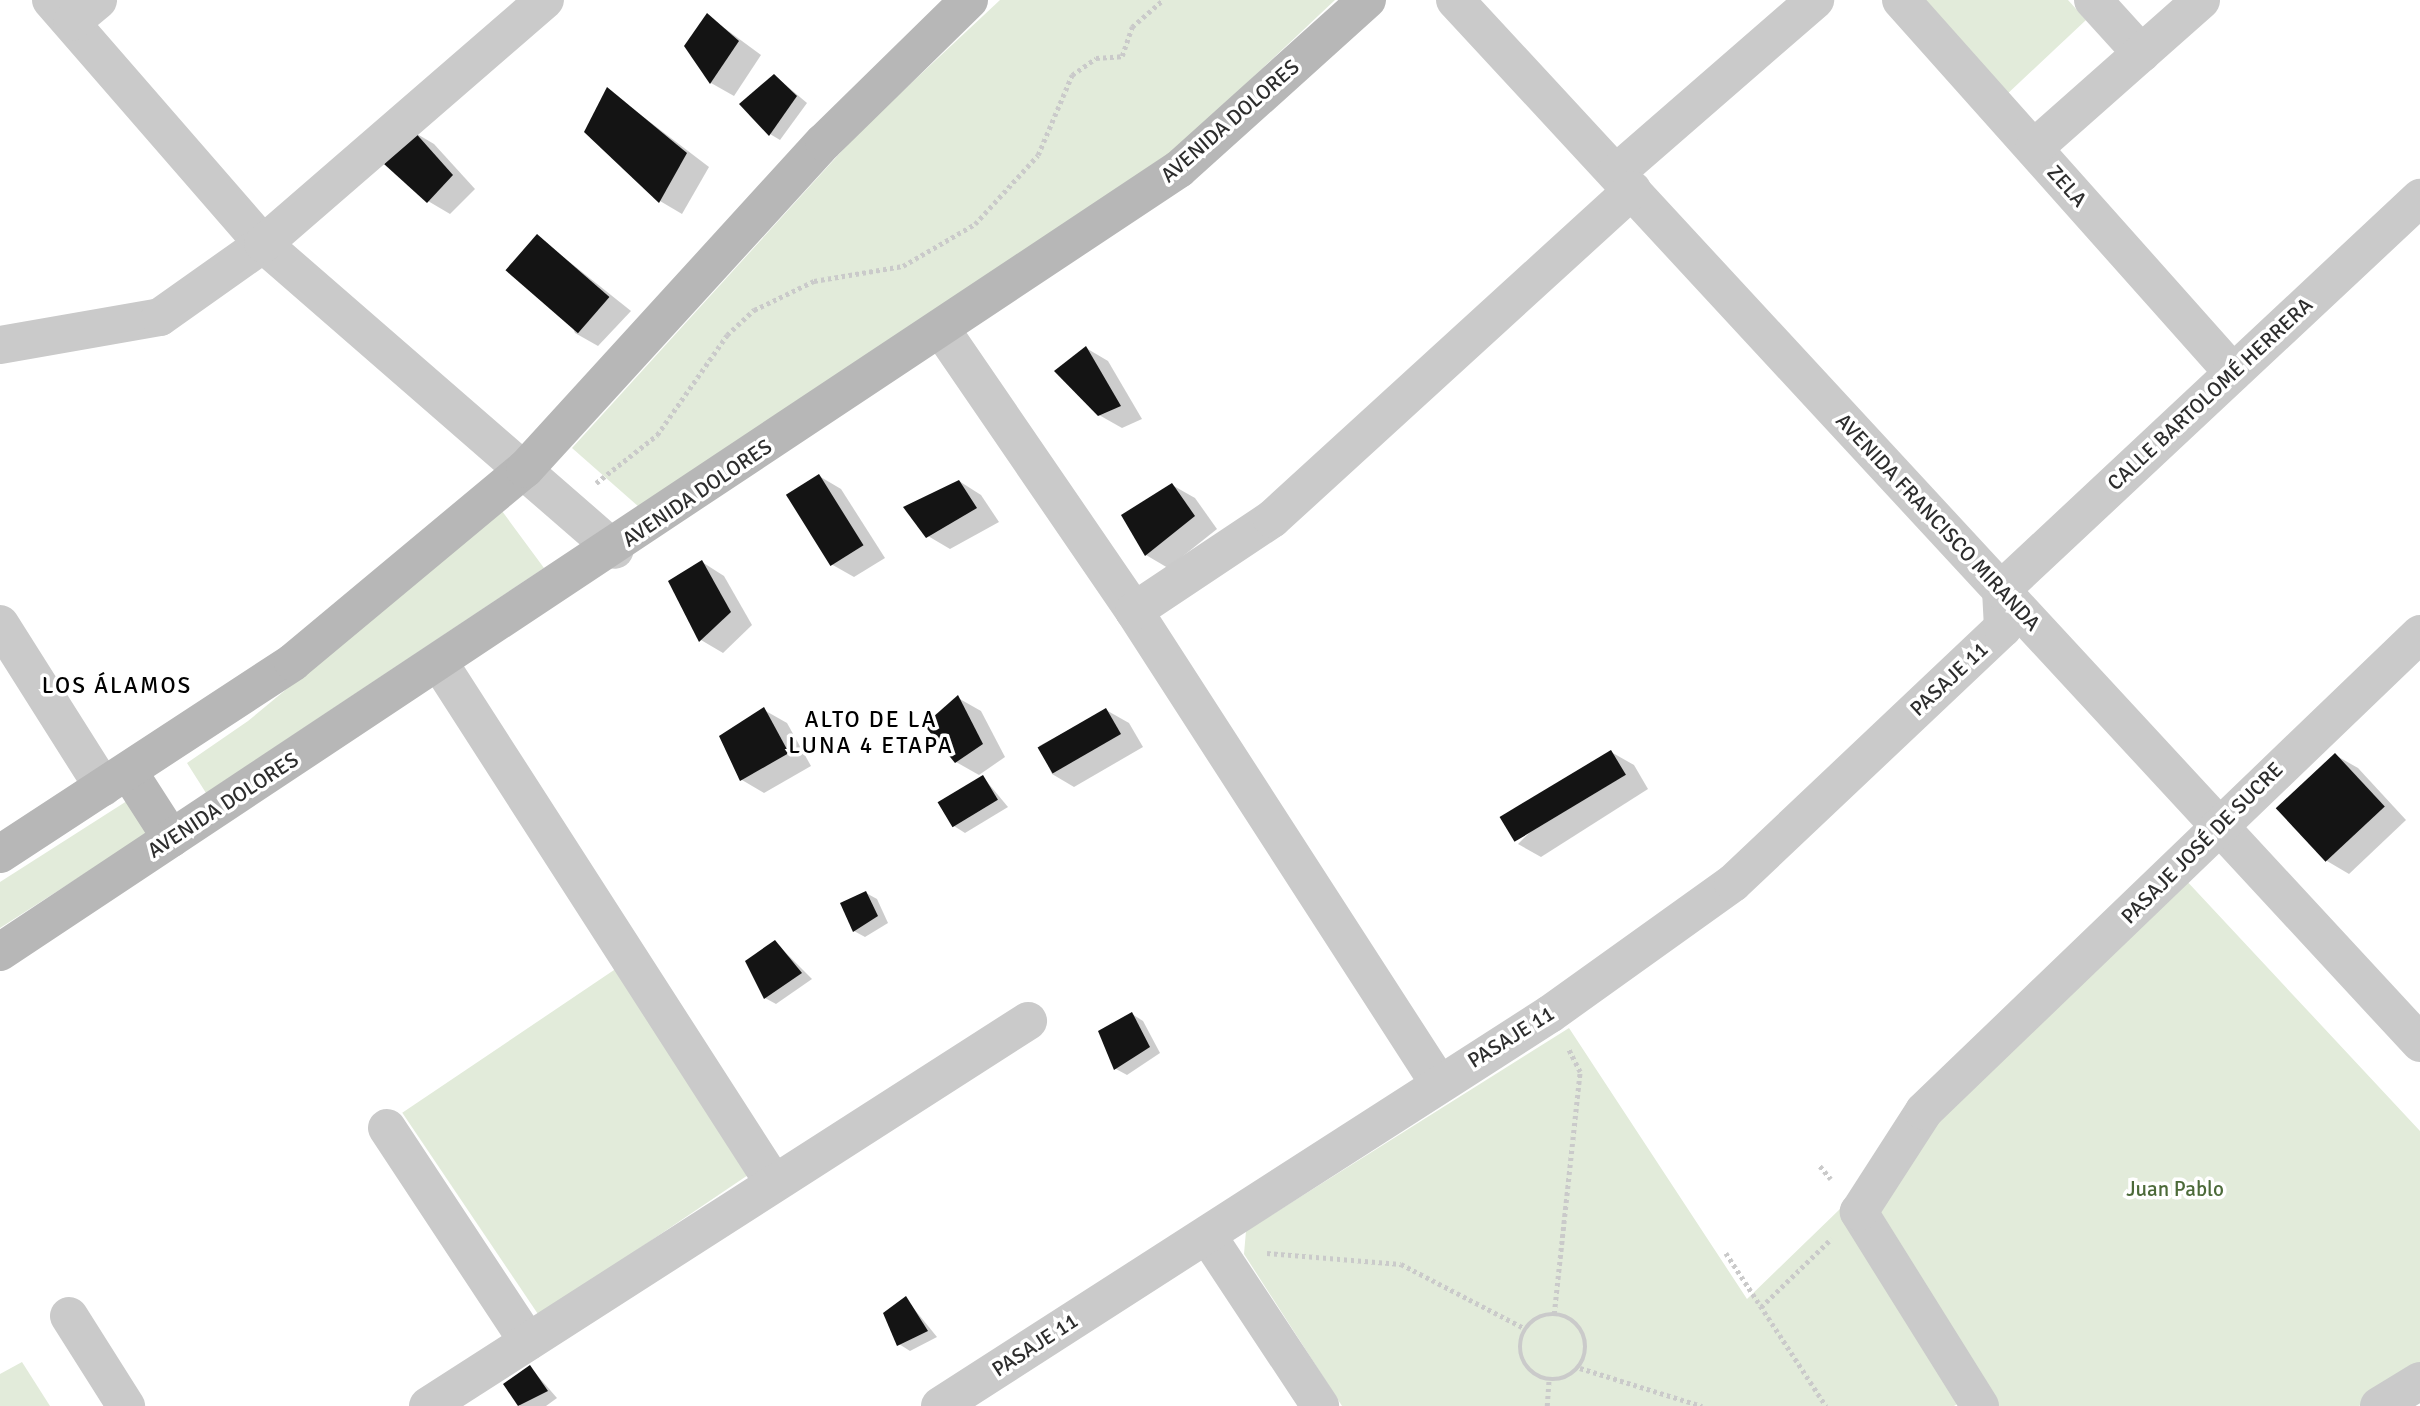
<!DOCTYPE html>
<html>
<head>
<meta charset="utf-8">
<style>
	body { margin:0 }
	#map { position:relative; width:2420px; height:1406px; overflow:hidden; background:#fff; font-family:Signika,sans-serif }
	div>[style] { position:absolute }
	.green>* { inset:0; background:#e2ebda; transform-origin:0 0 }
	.shadow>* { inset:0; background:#0003 }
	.building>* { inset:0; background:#141414; transform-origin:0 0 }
	.path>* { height:4.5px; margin-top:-2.25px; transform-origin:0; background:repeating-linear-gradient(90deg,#cacaca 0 3.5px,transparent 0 7px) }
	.path>.ring { margin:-2.25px; padding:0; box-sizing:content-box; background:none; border:4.5px solid #cacaca; border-radius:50% }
	.street>* { height:38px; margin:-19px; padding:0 19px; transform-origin:19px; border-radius:19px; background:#cacaca }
	.secondary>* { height:38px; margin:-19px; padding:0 19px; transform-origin:19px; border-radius:19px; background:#b7b7b7 }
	span { translate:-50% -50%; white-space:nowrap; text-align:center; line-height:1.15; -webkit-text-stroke:7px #fff; paint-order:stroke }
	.street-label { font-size:21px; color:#2d2d2d }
	.park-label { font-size:21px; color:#4c6a39 }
	.neighbourhood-label { font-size:23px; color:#000; letter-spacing:2px }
</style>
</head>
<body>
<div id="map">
	<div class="green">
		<div style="clip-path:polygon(1000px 0,1335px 0,1179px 147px,639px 507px,572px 448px,860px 131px)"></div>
		<div style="clip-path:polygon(1916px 0,2068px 0,2086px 20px,2004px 97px)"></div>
		<div style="clip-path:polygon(502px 511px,544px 568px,206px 793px,187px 763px,248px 721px)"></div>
		<div style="clip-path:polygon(130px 799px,151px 831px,0 928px,0 882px)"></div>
		<div style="clip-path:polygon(2183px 877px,2420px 1131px,2420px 1369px,2359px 1406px,1983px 1406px,1975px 1394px,1954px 1406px,1342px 1406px,1244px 1254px,1246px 1231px,1569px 1028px,1747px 1299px)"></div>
		<div style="left:617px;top:968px;width:245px;height:259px;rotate:56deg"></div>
		<div style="clip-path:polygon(22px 1362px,50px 1406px,0 1406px,0 1374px)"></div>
	</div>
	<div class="shadow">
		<div style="clip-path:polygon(708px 16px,761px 55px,734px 96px,711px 83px,686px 46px)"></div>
		<div style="clip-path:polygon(775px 76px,807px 103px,780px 140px,770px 134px)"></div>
		<div style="clip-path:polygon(608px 90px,709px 167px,682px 214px,660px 201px)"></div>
		<div style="clip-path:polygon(412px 131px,434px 144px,475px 189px,450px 214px,428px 201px)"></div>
		<div style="clip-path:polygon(537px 236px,631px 311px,598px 346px,575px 333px)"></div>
		<div style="clip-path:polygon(1086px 348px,1108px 361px,1142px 419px,1122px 428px,1099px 415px)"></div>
		<div style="clip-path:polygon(819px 476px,841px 489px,885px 558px,854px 577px,831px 564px)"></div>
		<div style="clip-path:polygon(959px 481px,981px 495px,999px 522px,950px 549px,928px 536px)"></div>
		<div style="clip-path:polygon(1172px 485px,1195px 498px,1217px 529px,1168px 568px,1146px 555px)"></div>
		<div style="clip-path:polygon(702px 562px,724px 576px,752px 625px,723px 653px,701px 640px)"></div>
		<div style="clip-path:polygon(958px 698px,981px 711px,1005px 757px,979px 775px,956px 762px)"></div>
		<div style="clip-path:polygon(764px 710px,787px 723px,811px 766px,764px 793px,742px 780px,721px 737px)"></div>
		<div style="clip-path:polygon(1106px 710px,1129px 723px,1143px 747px,1074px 787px,1052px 774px,1039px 746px)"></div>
		<div style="clip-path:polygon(1611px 752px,1634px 765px,1648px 789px,1541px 857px,1518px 844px)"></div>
		<div style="clip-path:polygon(2335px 755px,2358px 768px,2406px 820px,2349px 874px,2327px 861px)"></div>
		<div style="clip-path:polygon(983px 777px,1008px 807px,965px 833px,954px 826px)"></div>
		<div style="clip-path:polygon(866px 893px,877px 899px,888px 923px,865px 937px,854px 931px,842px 904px)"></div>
		<div style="clip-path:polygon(775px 942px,812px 979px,776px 1004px,765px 998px)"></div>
		<div style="clip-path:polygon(1132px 1014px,1143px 1021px,1160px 1053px,1127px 1075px,1116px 1069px,1101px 1032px)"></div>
		<div style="clip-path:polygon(906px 1299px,937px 1337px,910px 1351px,899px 1344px)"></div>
		<div style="clip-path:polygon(530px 1367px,557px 1398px,546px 1406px,520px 1406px,505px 1384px)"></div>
	</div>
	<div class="building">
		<div style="clip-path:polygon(707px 13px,739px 41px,710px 84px,684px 46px)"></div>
		<div style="clip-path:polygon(774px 74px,797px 96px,769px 136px,739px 104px)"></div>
		<div style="clip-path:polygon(607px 87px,687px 153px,659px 203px,584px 132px)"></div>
		<div style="clip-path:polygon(412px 129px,453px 175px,427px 203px,384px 164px)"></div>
		<div style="left:537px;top:234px;width:96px;height:48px;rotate:41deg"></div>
		<div style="clip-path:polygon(1086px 346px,1121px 406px,1098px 416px,1054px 371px)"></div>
		<div style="left:819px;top:474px;width:84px;height:39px;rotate:58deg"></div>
		<div style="clip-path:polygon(959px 480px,977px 508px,926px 538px,903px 507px)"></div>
		<div style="clip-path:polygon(1172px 483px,1195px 516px,1145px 556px,1121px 515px)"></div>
		<div style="clip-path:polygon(702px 560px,731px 612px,699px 642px,668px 581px)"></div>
		<div style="clip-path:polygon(958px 695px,983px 744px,955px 763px,924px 725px)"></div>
		<div style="clip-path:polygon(764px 707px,789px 753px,740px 781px,719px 736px)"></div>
		<div style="left:1106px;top:708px;width:30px;height:79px;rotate:60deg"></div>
		<div style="left:1611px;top:750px;width:29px;height:130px;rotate:59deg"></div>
		<div style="left:2335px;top:753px;width:73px;height:81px;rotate:47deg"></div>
		<div style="left:983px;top:775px;width:29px;height:53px;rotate:59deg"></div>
		<div style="clip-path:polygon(866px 891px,878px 916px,853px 932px,840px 903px)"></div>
		<div style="clip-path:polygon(775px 940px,802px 973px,764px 999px,745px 961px)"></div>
		<div style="clip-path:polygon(1132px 1012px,1150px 1047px,1114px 1070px,1098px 1031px)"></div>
		<div style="clip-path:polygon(906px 1296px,928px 1331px,897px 1346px,883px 1313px)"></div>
		<div style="clip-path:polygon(530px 1365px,548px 1391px,518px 1406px,503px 1384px)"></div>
	</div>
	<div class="path">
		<div style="left:596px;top:483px;width:78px;rotate:-38.2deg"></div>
		<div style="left:657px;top:435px;width:122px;rotate:-55deg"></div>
		<div style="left:727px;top:335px;width:37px;rotate:-43deg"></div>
		<div style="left:754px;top:310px;width:67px;rotate:-25.8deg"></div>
		<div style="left:814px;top:281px;width:90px;rotate:-9.6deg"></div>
		<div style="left:903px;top:266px;width:83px;rotate:-30.3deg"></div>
		<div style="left:975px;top:224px;width:93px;rotate:-47.6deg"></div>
		<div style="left:1038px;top:155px;width:87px;rotate:-67deg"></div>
		<div style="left:1072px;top:75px;width:29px;rotate:-35deg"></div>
		<div style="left:1096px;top:58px;width:26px;rotate:-4deg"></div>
		<div style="left:1122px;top:56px;width:31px;rotate:-71deg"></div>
		<div style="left:1132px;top:27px;width:41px;rotate:-41.1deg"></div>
		<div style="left:1820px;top:1166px;width:17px;rotate:50deg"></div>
		<div style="left:1267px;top:1253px;width:134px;rotate:4.7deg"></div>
		<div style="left:1401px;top:1264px;width:141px;rotate:27.5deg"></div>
		<div style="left:1726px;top:1253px;width:183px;rotate:56.8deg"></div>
		<div style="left:1761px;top:1307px;width:98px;rotate:-44.2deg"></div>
		<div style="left:1554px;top:1314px;width:243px;rotate:-83.9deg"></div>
		<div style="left:1580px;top:1072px;width:25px;rotate:-117deg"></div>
		<div class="ring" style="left:1520px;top:1314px;width:61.5px;height:61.5px"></div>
		<div style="left:1580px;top:1368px;width:128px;rotate:17.3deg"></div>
		<div style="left:1547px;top:1406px;width:26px;rotate:-86deg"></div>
	</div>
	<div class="street">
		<div style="left:51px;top:0;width:323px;rotate:49deg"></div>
		<div style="left:263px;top:244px;width:466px;rotate:41deg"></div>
		<div style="left:1455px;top:0;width:1421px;rotate:47.22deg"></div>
		<div style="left:1901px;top:0;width:499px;rotate:48.3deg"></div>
		<div style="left:2093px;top:0;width:72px;rotate:47.8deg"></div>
		<div style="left:72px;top:22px;width:34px;rotate:-40deg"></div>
		<div style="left:2034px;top:148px;width:223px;rotate:-41.5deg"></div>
		<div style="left:1616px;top:173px;width:264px;rotate:-41deg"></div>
		<div style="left:941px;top:329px;width:342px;rotate:55.6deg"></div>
		<div style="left:1134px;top:611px;width:561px;rotate:57.16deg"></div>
		<div style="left:0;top:345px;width:162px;rotate:-9.9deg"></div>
		<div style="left:160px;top:317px;width:126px;rotate:-35.3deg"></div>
		<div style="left:263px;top:244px;width:373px;rotate:-40.9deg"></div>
		<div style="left:1134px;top:611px;width:166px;rotate:-33.7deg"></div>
		<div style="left:1272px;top:519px;width:488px;rotate:-42.4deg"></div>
		<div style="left:0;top:624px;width:193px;rotate:57.7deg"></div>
		<div style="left:440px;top:664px;width:616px;rotate:57.26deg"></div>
		<div style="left:387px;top:1128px;width:256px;rotate:56.6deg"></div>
		<div style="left:1207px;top:1235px;width:205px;rotate:56.5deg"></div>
		<div style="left:69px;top:1316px;width:107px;rotate:57.7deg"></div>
		<div style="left:428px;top:1406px;width:713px;rotate:-32.69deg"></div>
		<div style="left:940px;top:1406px;width:725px;rotate:-32.73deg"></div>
		<div style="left:1550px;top:1014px;width:225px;rotate:-35.6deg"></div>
		<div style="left:1733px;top:883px;width:371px;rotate:-43.4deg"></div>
		<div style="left:2003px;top:628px;width:38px;rotate:-93deg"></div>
		<div style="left:2001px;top:590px;width:574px;rotate:-43.09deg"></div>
		<div style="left:1980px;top:1406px;width:229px;rotate:-122deg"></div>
		<div style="left:1859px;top:1212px;width:120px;rotate:-57.2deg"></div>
		<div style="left:1924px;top:1111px;width:688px;rotate:-43.88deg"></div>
		<div style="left:2379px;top:1406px;width:48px;rotate:-31.4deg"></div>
	</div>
	<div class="secondary">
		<div style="left:128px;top:771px;width:80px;rotate:57.3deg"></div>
		<div style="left:0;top:854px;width:350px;rotate:-33.2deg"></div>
		<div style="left:293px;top:662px;width:302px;rotate:-39.8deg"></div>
		<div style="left:525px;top:469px;width:443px;rotate:-47.6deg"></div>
		<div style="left:824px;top:142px;width:203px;rotate:-44.4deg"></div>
		<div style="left:0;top:952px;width:1415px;rotate:-33.59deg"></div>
		<div style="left:1179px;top:169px;width:253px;rotate:-42deg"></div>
	</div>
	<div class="street-label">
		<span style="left:1230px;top:121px;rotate:-41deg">AVENIDA DOLORES</span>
		<span style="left:2067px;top:186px;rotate:48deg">ZELA</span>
		<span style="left:2210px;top:394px;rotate:-43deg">CALLE BARTOLOMÉ HERRERA</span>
		<span style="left:697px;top:493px;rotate:-34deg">AVENIDA DOLORES</span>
		<span style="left:1938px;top:522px;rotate:47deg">AVENIDA FRANCISCO MIRANDA</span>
		<span style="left:1949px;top:679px;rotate:-43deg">PASAJE 11</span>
		<span style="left:223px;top:805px;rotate:-33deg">AVENIDA DOLORES</span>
		<span style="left:2202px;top:843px;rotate:-45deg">PASAJE JOSÉ DE SUCRE</span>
		<span style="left:1511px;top:1037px;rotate:-32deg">PASAJE 11</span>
		<span style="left:1035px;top:1345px;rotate:-33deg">PASAJE 11</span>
	</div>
	<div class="park-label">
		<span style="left:2175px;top:1189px">Juan Pablo</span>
	</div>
	<div class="neighbourhood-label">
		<span style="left:117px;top:686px">LOS ÁLAMOS</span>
		<span style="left:871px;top:733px">ALTO DE LA<br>LUNA 4 ETAPA</span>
	</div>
</div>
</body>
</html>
